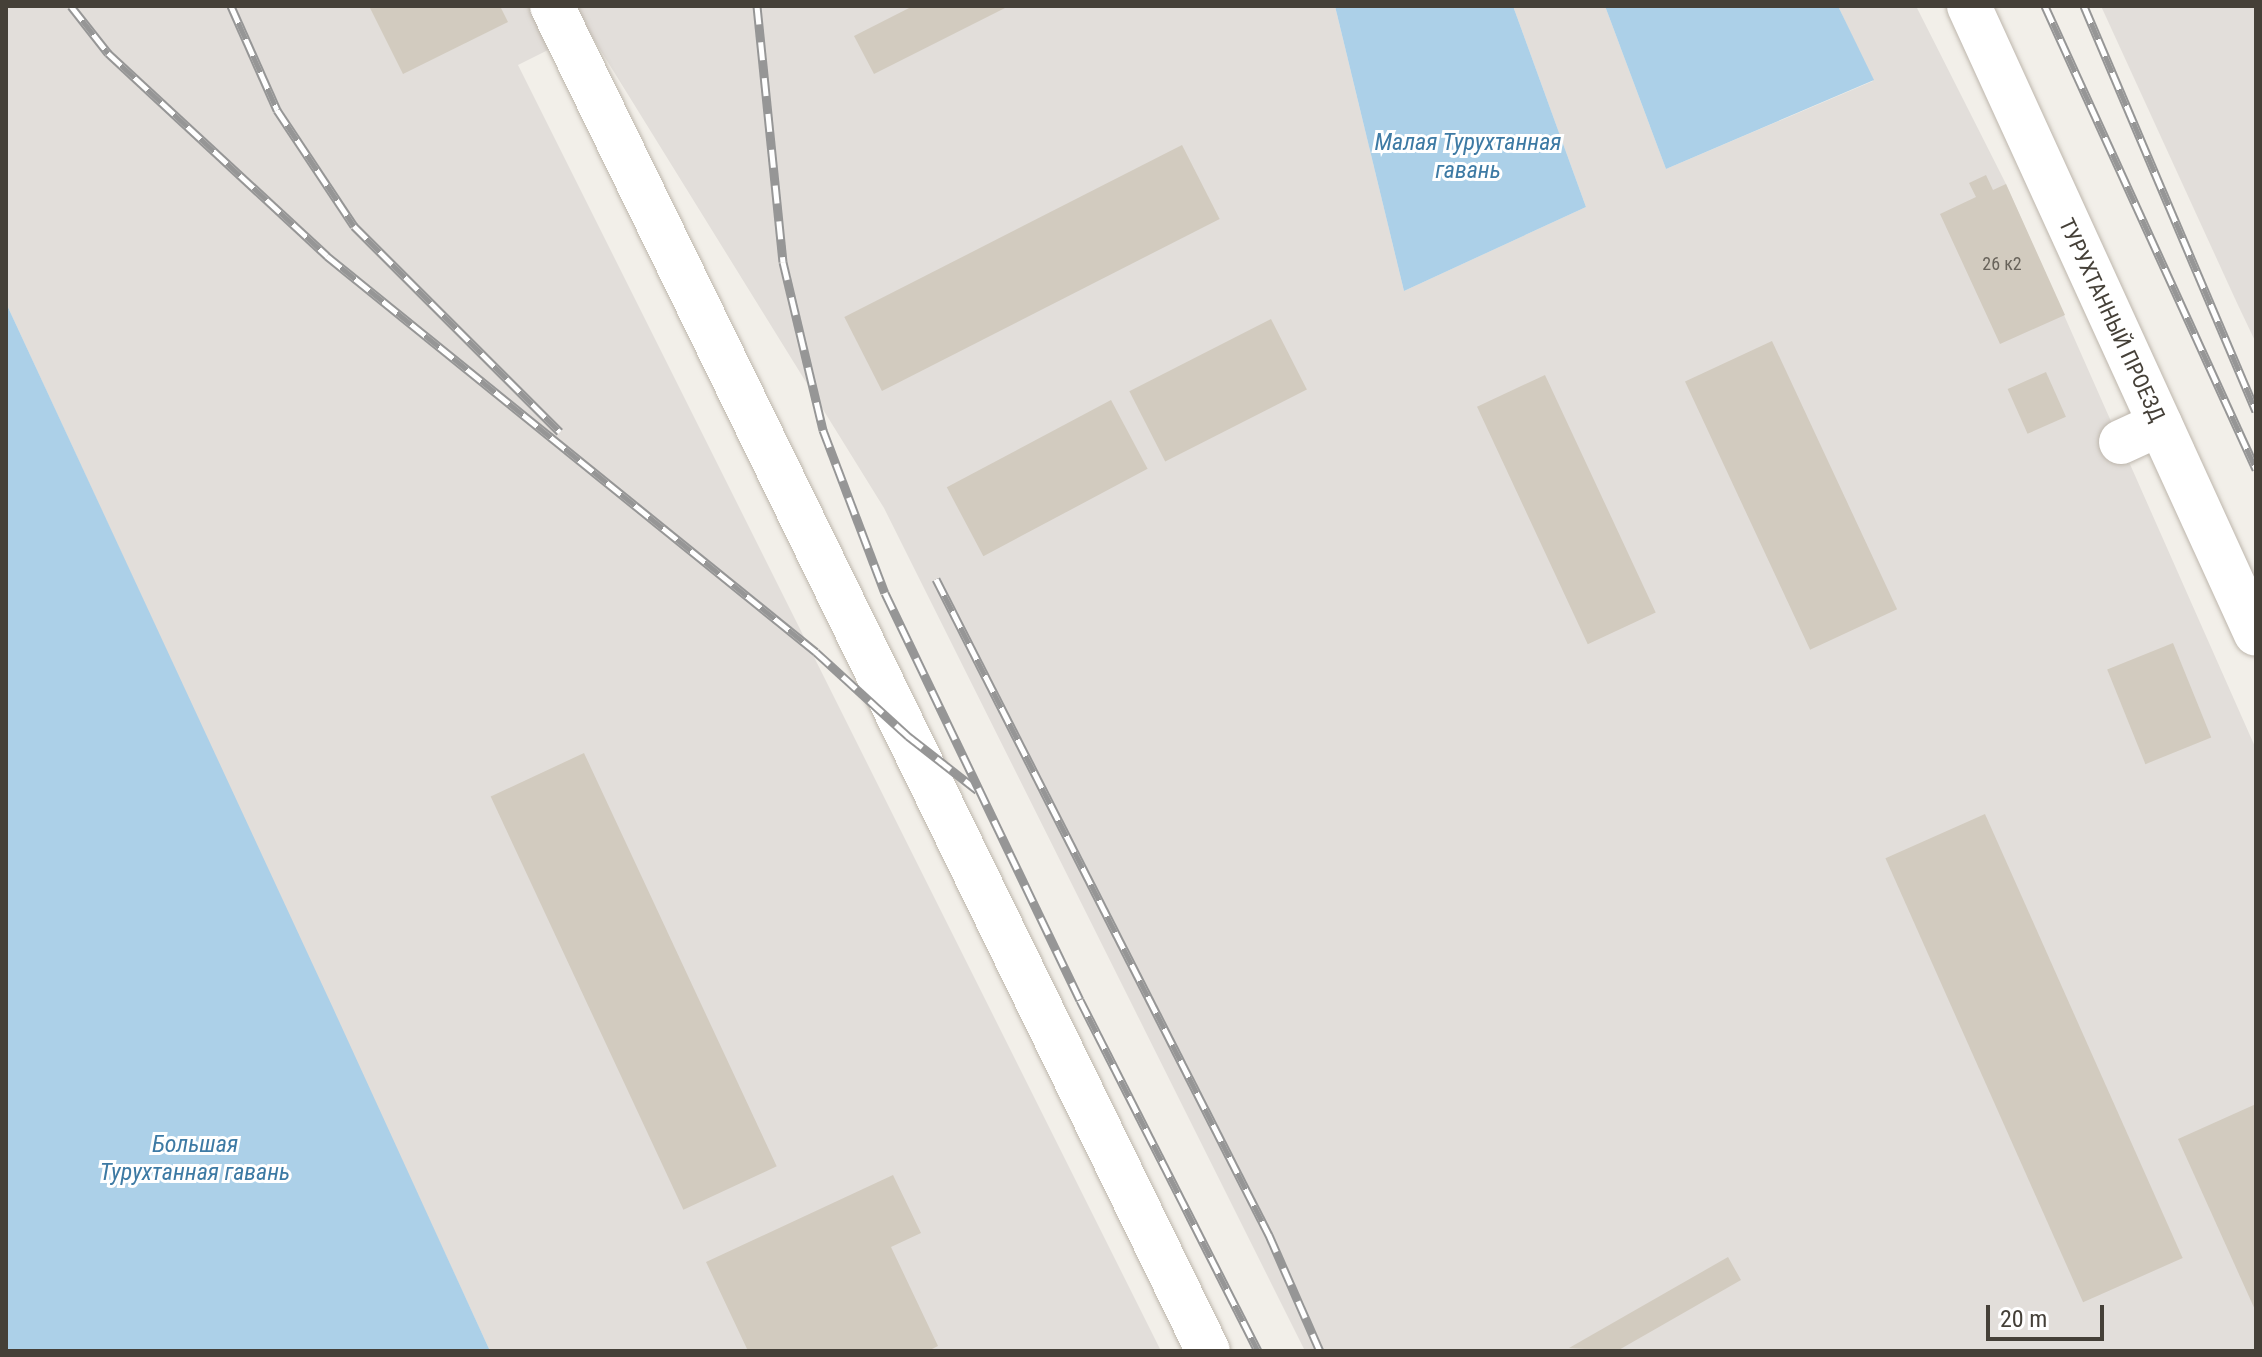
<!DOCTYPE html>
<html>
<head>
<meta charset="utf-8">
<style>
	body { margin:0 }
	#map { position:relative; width:2262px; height:1357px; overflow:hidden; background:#f2efe9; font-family:"Roboto Condensed",sans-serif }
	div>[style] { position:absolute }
	.industrial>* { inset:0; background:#e2deda }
	.water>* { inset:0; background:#acd0e8 }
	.building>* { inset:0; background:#d2cbbf; transform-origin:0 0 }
	.roads { filter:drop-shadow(0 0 2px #bdb6ac) drop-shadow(0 0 2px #bdb6ac) }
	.minor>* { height:44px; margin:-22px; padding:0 22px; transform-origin:22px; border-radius:22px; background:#fff }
	.rail>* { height:9px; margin-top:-4.5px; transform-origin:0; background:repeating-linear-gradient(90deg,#fff 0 18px,#969696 0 36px); box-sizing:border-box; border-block:2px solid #969696 }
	span { translate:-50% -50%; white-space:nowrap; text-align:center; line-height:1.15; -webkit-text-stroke:6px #fff; paint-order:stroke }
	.number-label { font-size:18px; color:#68635a }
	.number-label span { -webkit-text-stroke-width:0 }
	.street-label { font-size:22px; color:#454038 }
	.water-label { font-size:24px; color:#3d7aa4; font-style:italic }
	.frame { position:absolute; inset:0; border:8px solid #454038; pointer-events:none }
	.scale { position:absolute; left:1986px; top:1305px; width:118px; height:36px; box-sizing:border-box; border:4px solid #454038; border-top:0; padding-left:10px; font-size:24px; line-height:28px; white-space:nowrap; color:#454038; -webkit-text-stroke:6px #fff; paint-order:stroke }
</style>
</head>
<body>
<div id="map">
	<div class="industrial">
		<div style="clip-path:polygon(6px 6px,1335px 6px,1404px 291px,1586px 207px,1513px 6px,1605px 6px,1666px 169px,1873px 81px,1838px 6px,1916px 6px,2006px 184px,2256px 749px,2256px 1351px,1305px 1351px,884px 508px,588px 30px,518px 65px,1161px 1351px,490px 1351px,6px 303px)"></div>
		<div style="clip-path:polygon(2101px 6px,2256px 6px,2256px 343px,2237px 303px)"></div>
	</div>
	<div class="water">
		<div style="clip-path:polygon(1335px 6px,1513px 6px,1586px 207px,1404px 291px)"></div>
		<div style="clip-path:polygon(1605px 6px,1838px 6px,1874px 80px,1666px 169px)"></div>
		<div style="clip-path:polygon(6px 303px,333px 1008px,490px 1351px,6px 1351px)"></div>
	</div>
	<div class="building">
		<div style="clip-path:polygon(369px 6px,500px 6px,508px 22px,403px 74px)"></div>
		<div style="clip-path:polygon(913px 6px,1009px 6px,874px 74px,854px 36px)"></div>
		<div style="left:1182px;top:145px;width:83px;height:379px;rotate:63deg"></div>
		<div style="clip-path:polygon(1986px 175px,1993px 190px,2006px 184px,2065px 315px,2000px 344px,1940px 214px,1976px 197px,1969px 183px)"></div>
		<div style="left:1271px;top:319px;width:79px;height:159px;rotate:63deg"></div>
		<div style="left:1772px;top:341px;width:296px;height:96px;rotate:65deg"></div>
		<div style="left:2046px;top:372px;width:49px;height:42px;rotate:66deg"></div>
		<div style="left:1545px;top:375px;width:262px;height:75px;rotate:65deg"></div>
		<div style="left:1111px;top:400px;width:78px;height:186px;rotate:62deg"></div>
		<div style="left:2173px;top:643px;width:102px;height:71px;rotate:68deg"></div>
		<div style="left:584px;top:753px;width:456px;height:103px;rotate:65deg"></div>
		<div style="left:1985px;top:814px;width:486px;height:109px;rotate:66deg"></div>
		<div style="clip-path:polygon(2256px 1104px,2256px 1312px,2178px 1139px)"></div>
		<div style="clip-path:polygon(893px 1175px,921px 1233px,891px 1247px,938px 1346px,928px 1351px,748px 1351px,706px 1262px)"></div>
		<div style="clip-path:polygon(1728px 1257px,1741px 1280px,1617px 1351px,1569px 1348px)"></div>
	</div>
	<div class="roads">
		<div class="minor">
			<div style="left:552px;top:6px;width:1496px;rotate:64deg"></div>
			<div style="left:1969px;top:6px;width:690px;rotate:65.44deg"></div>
			<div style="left:2121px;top:442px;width:43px;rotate:-24.8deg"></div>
		</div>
	</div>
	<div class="rail">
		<div style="left:71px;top:6px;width:60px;rotate:51.8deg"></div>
		<div style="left:108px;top:53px;width:299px;rotate:42.8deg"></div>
		<div style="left:327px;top:256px;width:629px;rotate:39deg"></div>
		<div style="left:816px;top:652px;width:125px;rotate:42.4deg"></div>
		<div style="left:908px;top:736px;width:88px;rotate:38deg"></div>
		<div style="left:231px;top:6px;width:114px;rotate:66.1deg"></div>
		<div style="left:277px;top:110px;width:139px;rotate:56.4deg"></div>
		<div style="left:354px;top:226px;width:291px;rotate:45deg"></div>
		<div style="left:757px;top:6px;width:257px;rotate:84.2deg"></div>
		<div style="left:783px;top:262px;width:173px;rotate:76.6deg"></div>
		<div style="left:823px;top:430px;width:174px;rotate:69.2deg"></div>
		<div style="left:885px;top:593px;width:451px;rotate:64.4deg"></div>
		<div style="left:1080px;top:1000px;width:394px;rotate:63.1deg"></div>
		<div style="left:2045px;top:6px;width:509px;rotate:65.5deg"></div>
		<div style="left:2084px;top:6px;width:440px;rotate:67deg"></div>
		<div style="left:936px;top:579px;width:736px;rotate:63.09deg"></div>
		<div style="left:1269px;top:1235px;width:127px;rotate:66.3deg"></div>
	</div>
	<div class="number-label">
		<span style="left:2002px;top:264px">26 к2</span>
	</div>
	<div class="street-label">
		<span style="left:2112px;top:320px;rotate:65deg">ТУРУХТАННЫЙ ПРОЕЗД</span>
	</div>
	<div class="water-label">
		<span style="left:1468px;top:157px">Малая Турухтанная<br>гавань</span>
		<span style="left:195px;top:1159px">Большая<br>Турухтанная гавань</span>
	</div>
	<div class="frame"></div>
	<div class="scale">20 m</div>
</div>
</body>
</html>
